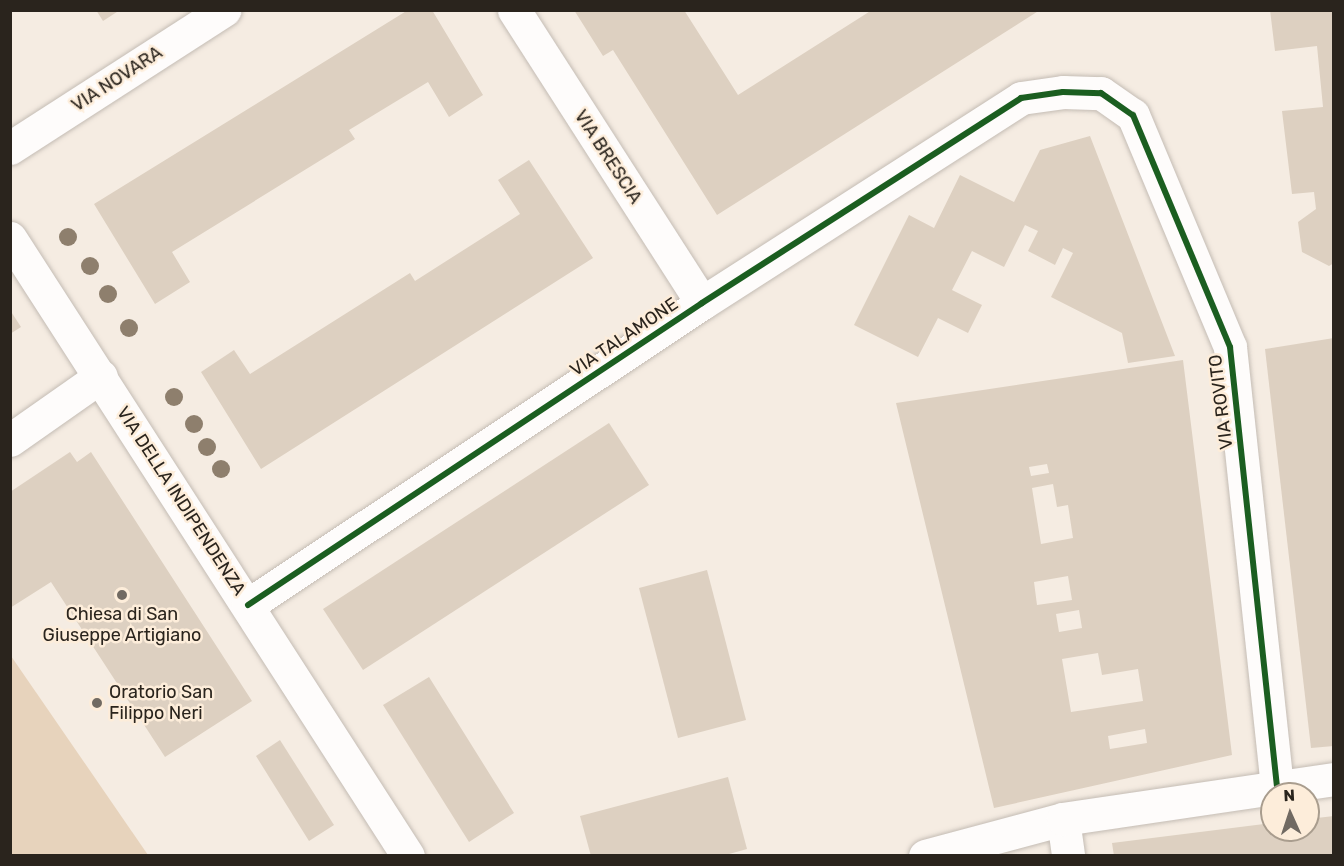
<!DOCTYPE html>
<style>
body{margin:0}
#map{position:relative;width:1344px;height:866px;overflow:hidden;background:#f5ece2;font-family:Rubik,sans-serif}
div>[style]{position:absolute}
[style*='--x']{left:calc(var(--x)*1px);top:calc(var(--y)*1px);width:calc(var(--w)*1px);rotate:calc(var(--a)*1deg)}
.green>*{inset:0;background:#e7d3bc}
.building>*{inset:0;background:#ddd0c1}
.roads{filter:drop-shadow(0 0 2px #c4bcb4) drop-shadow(0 0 2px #c4bcb4)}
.street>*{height:33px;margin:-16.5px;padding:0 16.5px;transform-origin:16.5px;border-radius:16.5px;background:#fefcfb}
.cycleway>*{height:6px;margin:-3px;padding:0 3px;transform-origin:3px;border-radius:3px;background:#1b5e20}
.trees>*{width:18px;height:18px;margin:-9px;border-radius:50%;background:#8e7f6d}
.dots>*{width:16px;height:16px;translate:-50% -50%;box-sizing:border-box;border:3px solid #fdedda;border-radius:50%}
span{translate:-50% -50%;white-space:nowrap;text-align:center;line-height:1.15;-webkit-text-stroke:5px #fdedda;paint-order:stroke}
.street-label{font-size:18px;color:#2a241d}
.poi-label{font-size:18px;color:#2a241d}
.left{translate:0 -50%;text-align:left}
.frame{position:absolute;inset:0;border:12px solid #2a241d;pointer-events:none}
.north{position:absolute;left:1260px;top:782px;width:60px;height:60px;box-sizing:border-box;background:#fdedda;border:2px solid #a99d8e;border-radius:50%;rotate:357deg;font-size:16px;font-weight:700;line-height:24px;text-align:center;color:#2a241d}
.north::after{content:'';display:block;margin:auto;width:21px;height:27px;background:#716a62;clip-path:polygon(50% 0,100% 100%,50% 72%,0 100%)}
</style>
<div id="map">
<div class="green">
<i style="clip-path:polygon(11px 656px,148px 855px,11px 855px)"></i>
</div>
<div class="building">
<i style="clip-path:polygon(96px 10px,120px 10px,103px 21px)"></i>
<i style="clip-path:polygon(408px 10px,432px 10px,483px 95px,449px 117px,428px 82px,349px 130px,355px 139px,172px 252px,190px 282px,155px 304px,94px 204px)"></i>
<i style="clip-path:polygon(574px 10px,684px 10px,738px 95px,872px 10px,1040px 10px,717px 215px,613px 50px,603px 56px)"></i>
<i style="clip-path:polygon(1270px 10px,1334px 10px,1334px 263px,1329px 266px,1302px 252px,1298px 222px,1316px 209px,1314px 192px,1292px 194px,1282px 111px,1323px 107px,1317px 46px,1275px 51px)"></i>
<i style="clip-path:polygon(1090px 136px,1175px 356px,1128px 363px,1122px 333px,1051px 297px,1073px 253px,1063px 248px,1055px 265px,1028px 251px,1038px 231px,1025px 225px,1004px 267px,972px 251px,952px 290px,982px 305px,968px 333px,938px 318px,918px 357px,854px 325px,909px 215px,934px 228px,960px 175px,1014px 202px,1040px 150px)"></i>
<i style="clip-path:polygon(529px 160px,593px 258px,261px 469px,201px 372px,234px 350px,250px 374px,410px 273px,415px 281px,520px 214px,498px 180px)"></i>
<i style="clip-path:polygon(10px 310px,21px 327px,10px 334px)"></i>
<i style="clip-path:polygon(1334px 338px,1334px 746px,1311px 748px,1265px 349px)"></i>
<i style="clip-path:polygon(evenodd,1183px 360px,1232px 755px,994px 808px,896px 403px,1183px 360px,1047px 464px,1049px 473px,1031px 476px,1029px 467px,1047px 464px,1183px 360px,1053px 484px,1057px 507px,1068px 505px,1073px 538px,1041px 544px,1032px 488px,1053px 484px,1183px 360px,1068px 576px,1072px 600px,1037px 605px,1034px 582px,1068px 576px,1183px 360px,1079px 610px,1082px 628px,1059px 632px,1056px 614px,1079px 610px,1183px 360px,1098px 653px,1102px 675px,1138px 669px,1143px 701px,1071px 712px,1062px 659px,1098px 653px,1183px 360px,1145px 729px,1147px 743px,1110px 749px,1108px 736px,1145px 729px)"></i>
<i style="clip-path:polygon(609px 423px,649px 485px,363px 670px,323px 609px)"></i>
<i style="clip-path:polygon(70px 452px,77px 462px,91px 452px,252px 701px,165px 757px,51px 582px,10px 608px,10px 492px)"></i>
<i style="clip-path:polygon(707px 570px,746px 720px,678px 738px,639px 588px)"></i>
<i style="clip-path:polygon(429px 677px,514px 813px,469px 842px,383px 705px)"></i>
<i style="clip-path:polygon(280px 740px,334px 825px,309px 841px,256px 756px)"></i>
<i style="clip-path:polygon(728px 777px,747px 849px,722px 856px,591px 856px,580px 816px)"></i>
<i style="clip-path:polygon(1334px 816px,1334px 856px,1114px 856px,1112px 843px,1272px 823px,1272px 830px,1308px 830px,1308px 819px)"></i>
</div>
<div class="roads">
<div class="street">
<i style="--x:514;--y:10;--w:348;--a:57.3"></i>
<i style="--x:10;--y:148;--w:255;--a:-32.8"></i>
<i style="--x:10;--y:238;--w:735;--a:57.22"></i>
<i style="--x:10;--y:440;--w:111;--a:-35.1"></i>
<i style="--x:248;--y:605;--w:545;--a:-33.63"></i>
<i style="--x:702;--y:303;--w:379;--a:-32.7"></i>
<i style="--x:1021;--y:98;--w:42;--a:-8.1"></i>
<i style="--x:1063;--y:92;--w:38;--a:2"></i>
<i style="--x:1101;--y:93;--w:39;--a:35"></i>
<i style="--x:1133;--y:115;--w:251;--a:67.3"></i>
<i style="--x:1230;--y:347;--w:441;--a:83.9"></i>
<i style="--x:1063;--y:819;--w:37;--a:82"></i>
<i style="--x:925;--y:856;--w:143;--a:-15"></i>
<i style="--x:1063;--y:819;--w:274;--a:-8.4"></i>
</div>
</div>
<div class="cycleway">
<i style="--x:248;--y:605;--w:545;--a:-33.63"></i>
<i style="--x:702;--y:303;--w:379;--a:-32.7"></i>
<i style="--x:1021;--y:98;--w:42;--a:-8.1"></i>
<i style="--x:1063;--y:92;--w:38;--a:2"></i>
<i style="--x:1101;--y:93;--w:39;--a:35"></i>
<i style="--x:1133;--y:115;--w:251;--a:67.3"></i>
<i style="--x:1230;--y:347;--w:441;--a:83.9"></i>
</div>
<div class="trees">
<i style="left:68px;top:237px"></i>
<i style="left:90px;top:266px"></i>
<i style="left:108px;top:294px"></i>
<i style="left:129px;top:328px"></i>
<i style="left:174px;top:397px"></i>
<i style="left:194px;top:424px"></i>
<i style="left:207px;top:447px"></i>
<i style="left:221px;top:469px"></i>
</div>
<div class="dots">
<i style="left:122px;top:595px;background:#716a62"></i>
<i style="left:97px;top:703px;background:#716a62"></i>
</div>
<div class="street-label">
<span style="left:117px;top:79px;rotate:-33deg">VIA NOVARA</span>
<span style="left:608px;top:157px;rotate:57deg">VIA BRESCIA</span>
<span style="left:624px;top:337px;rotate:-34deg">VIA TALAMONE</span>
<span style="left:1221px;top:402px;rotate:-97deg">VIA ROVITO</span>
<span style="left:181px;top:501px;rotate:57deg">VIA DELLA INDIPENDENZA</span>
</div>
<div class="poi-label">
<span style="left:122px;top:625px">Chiesa di San<br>Giuseppe Artigiano</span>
<span class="left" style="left:109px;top:703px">Oratorio San<br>Filippo Neri</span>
</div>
<div class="frame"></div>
<div class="north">N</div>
</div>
